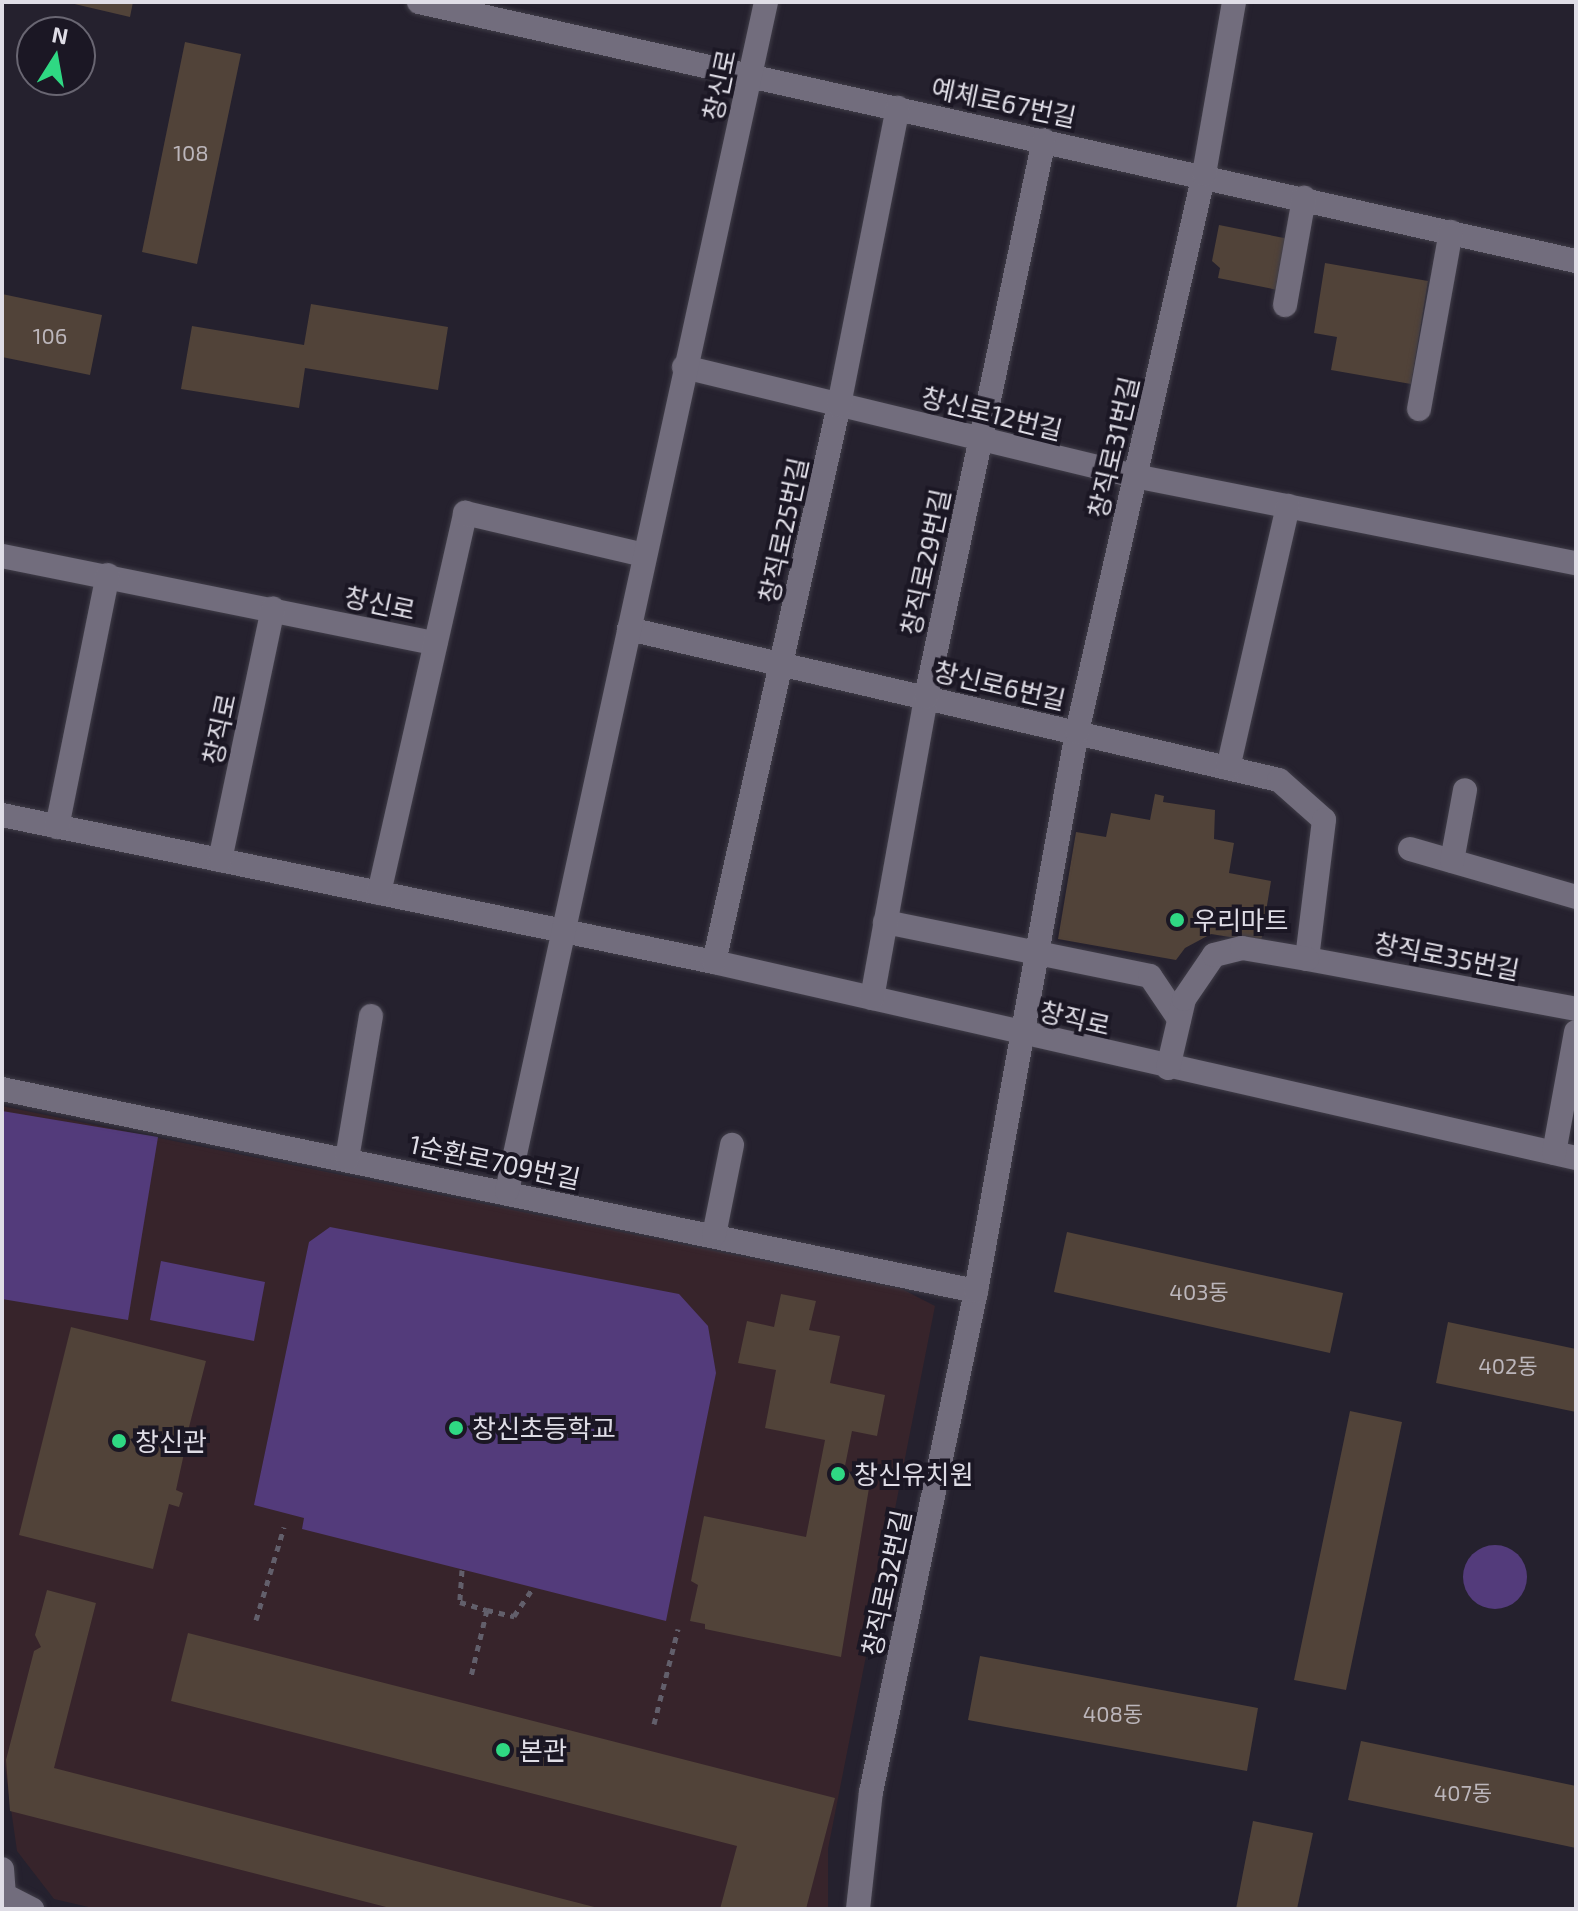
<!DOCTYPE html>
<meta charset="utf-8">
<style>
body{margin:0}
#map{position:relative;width:1578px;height:1911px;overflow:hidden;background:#25212e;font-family:"Exo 2","Noto Sans KR",sans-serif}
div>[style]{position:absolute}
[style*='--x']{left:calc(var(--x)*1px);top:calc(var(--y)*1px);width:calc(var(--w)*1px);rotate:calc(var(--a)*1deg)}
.education>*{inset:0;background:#37242b}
.green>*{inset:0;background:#533b7b}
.round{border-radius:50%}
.building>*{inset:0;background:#514339}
.path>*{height:5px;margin-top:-2.5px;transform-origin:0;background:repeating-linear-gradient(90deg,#625f6b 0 6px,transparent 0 12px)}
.roads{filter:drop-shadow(0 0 2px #403d48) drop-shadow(0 0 2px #403d48)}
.minor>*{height:24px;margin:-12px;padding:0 12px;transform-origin:12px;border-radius:12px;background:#726d7d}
.dots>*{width:22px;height:22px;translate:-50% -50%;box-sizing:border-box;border:4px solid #1b1724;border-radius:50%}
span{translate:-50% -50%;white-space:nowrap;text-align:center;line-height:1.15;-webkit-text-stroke:8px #1b1724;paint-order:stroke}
.number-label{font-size:22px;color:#bcb6bb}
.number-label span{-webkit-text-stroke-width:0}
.street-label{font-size:26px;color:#dfdde6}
.poi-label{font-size:26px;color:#dfdde6}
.left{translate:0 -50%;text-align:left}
.frame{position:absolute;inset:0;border:4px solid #dfdde6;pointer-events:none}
.north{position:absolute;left:16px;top:16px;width:80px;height:80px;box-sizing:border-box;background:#1b1724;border:2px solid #696672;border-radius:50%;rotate:11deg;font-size:22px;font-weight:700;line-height:32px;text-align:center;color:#dfdde6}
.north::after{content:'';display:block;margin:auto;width:28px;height:36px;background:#2fd883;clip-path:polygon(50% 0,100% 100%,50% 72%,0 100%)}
</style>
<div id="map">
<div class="education">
<i style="clip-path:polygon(2px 1106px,902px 1289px,935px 1306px,828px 1849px,828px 1909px,97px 1909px,54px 1899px,17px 1851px,2px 1746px)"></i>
</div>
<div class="green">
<i style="clip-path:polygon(2px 1111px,158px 1137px,128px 1320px,2px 1299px)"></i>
<i style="clip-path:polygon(330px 1227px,679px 1294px,708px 1326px,716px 1373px,666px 1621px,302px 1529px,304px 1518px,254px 1505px,309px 1242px)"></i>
<i style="clip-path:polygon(161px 1261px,265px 1282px,254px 1341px,150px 1320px)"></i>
<i class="round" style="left:1463px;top:1545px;width:64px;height:64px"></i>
</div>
<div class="building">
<i style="clip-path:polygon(66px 2px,133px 2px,130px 17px)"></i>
<i style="clip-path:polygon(185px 42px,241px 54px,197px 264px,142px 252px)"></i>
<i style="clip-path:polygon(1219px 225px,1289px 239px,1278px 290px,1218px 278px,1220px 268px,1212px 261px)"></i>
<i style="clip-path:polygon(1325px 263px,1428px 281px,1411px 384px,1331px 370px,1337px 337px,1314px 333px)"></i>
<i style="clip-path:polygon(2px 294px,102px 315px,90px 375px,2px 357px)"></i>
<i style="clip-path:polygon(311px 304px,448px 327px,438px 390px,305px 368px,299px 408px,181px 389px,192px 326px,304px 345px)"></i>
<i style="clip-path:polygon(1155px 794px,1164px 796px,1163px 802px,1215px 810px,1214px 839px,1234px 843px,1229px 873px,1271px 881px,1261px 942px,1211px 934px,1185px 948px,1176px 960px,1058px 939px,1076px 832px,1106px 837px,1111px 813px,1150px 820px)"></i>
<i style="clip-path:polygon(1067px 1232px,1343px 1293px,1330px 1353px,1054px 1292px)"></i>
<i style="clip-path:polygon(781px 1294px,816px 1301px,809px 1330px,840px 1336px,830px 1383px,885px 1395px,877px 1436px,852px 1431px,844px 1471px,871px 1476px,841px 1657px,705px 1629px,705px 1624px,690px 1621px,698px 1585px,691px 1581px,704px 1516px,806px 1537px,825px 1440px,765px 1428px,776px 1370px,738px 1363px,747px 1321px,774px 1327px)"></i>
<i style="clip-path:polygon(1448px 1322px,1576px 1349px,1576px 1412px,1436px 1383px)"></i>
<i style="clip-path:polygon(71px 1327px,206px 1361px,188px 1431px,198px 1433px,193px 1451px,185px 1449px,176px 1490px,183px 1493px,179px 1507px,169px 1504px,153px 1569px,19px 1535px)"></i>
<i style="clip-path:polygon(1350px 1411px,1402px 1422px,1346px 1690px,1294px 1680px)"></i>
<i style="clip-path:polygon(47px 1590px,96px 1603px,54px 1768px,602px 1909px,394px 1909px,10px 1811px,6px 1760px,34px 1651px,41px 1647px,35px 1635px)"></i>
<i style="clip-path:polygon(188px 1633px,835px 1798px,806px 1909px,720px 1909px,737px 1846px,171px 1701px)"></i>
<i style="clip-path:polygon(980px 1656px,1258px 1708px,1247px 1771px,968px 1720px)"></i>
<i style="clip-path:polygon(1361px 1741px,1576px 1786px,1576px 1848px,1348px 1800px)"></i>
<i style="clip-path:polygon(1253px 1821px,1313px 1833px,1297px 1909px,1236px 1909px)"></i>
</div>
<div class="path">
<i style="--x:462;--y:1570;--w:32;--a:94"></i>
<i style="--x:460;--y:1602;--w:28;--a:17"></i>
<i style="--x:487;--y:1610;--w:68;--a:103.6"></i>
<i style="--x:487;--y:1610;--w:28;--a:13"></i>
<i style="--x:514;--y:1616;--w:34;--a:-56"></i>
<i style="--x:256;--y:1620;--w:97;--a:-73.2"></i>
<i style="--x:654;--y:1724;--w:98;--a:-75.8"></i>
</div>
<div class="roads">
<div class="minor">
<i style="--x:419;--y:2;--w:1186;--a:12.62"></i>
<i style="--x:1285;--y:305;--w:109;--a:-79.9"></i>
<i style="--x:684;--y:367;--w:464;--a:13.6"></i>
<i style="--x:1135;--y:476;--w:449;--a:11.2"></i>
<i style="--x:1419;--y:409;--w:180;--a:-79.8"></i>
<i style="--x:2;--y:556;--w:442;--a:11.4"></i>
<i style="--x:629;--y:629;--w:667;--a:13.08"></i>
<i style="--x:1279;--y:780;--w:60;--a:41.6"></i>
<i style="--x:1324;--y:820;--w:140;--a:97"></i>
<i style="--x:1307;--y:959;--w:274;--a:10.5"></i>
<i style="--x:1228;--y:768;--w:269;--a:-77.1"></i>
<i style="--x:2;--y:815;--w:727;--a:11.67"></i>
<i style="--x:714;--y:962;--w:884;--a:12.81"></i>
<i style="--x:57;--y:827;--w:257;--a:-78.6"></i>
<i style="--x:1410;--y:849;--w:173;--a:16.1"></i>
<i style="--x:220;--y:860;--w:257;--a:-78.1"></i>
<i style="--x:1452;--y:861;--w:72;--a:-79.6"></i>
<i style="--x:379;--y:893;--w:390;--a:-77.2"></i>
<i style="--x:465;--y:513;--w:184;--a:13.2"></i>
<i style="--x:885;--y:922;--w:270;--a:11.5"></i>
<i style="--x:1150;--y:976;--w:52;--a:56"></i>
<i style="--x:714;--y:962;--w:571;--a:-77.35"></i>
<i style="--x:839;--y:405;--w:303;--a:-78.8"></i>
<i style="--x:872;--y:998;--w:306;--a:-79.8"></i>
<i style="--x:926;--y:697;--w:569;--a:-78.04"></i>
<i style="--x:1168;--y:1068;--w:71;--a:-76.9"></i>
<i style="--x:1184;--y:999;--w:53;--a:-55.7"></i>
<i style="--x:1214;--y:955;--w:29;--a:-14"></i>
<i style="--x:1242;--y:948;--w:66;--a:9.6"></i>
<i style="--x:2;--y:1089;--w:995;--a:11.72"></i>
<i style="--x:1554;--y:1153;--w:123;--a:-79.7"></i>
<i style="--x:347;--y:1159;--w:145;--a:-80.5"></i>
<i style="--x:507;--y:1191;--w:1217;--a:-77.71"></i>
<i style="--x:714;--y:1235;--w:92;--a:-78.7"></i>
<i style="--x:2;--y:1869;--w:40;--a:85.7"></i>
<i style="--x:2;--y:1894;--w:34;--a:27"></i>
<i style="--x:858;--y:1909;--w:118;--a:-83.7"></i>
<i style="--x:871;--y:1792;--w:512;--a:-78.16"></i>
<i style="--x:976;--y:1291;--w:568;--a:-79.76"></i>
<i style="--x:1077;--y:732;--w:572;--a:-77.18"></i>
<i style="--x:1204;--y:174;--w:175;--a:-80.1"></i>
</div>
</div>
<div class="dots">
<i style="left:1177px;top:920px;background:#2fd883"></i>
<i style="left:456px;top:1428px;background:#2fd883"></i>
<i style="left:119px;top:1441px;background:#2fd883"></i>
<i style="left:838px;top:1474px;background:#2fd883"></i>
<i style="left:503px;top:1750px;background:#2fd883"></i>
</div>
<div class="number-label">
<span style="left:191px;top:153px">108</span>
<span style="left:50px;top:336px">106</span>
<span style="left:1199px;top:1292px">403동</span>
<span style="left:1508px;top:1366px">402동</span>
<span style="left:1113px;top:1714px">408동</span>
<span style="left:1463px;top:1793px">407동</span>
</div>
<div class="street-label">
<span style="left:719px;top:85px;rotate:-78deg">창신로</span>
<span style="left:1004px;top:102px;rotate:12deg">예체로67번길</span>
<span style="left:992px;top:413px;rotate:14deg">창신로12번길</span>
<span style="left:1113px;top:447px;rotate:-77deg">창직로31번길</span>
<span style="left:783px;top:530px;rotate:-78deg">창직로25번길</span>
<span style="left:925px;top:562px;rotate:-78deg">창직로29번길</span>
<span style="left:380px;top:603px;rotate:12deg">창신로</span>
<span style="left:1000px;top:685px;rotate:13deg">창신로6번길</span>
<span style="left:219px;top:729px;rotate:-78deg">창직로</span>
<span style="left:1447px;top:956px;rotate:11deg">창직로35번길</span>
<span style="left:1075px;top:1018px;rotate:13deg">창직로</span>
<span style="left:495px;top:1161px;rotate:12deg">1순환로709번길</span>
<span style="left:886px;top:1583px;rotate:-78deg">창직로32번길</span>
</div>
<div class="poi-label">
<span class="left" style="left:1193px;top:920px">우리마트</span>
<span class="left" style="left:472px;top:1428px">창신초등학교</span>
<span class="left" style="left:135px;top:1441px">창신관</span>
<span class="left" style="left:854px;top:1474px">창신유치원</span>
<span class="left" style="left:519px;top:1750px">본관</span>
</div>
<div class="frame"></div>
<div class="north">N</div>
</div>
